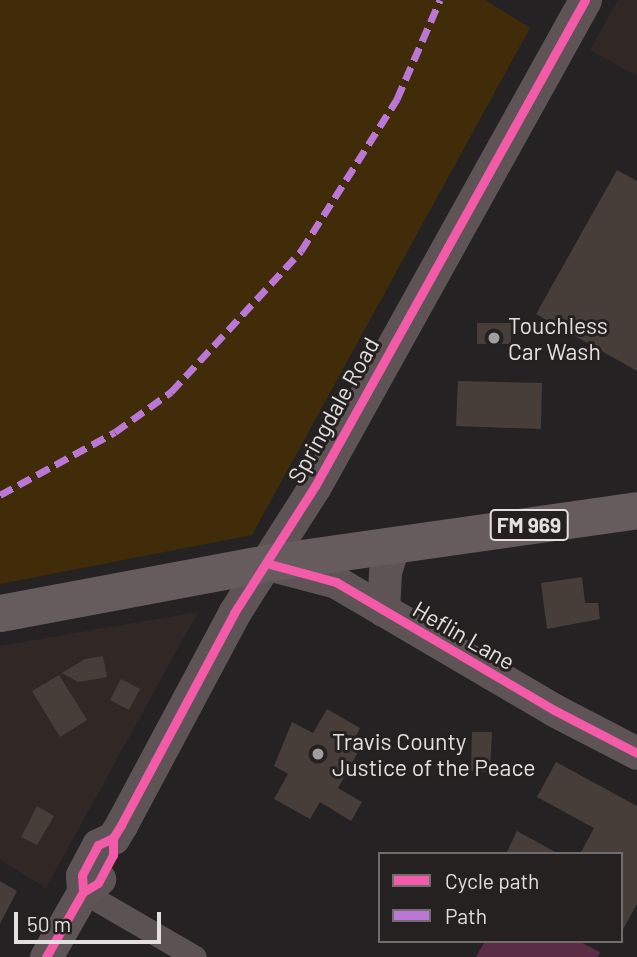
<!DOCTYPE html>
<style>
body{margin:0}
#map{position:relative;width:637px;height:957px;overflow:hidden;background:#242222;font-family:Barlow,sans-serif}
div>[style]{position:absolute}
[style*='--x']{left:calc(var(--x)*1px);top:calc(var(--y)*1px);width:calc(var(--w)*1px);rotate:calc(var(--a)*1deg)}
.built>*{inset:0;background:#312826}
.green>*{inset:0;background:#412c09}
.water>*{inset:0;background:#5b2c45}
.building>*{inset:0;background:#483e39}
.street>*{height:23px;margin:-11.5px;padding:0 11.5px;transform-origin:11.5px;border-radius:11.5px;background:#5b5253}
.secondary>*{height:33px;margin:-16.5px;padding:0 16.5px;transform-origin:16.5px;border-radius:16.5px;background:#5e5455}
.primary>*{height:37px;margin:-18.5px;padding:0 18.5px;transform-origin:18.5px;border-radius:18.5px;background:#665b5d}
.quiet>*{height:7px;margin-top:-3.5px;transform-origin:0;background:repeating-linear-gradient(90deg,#ba77d6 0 14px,transparent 0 21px)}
.cycleway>*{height:9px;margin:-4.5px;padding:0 4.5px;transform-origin:4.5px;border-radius:4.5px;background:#f35aa7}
.dots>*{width:19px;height:19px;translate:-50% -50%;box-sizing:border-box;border:4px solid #252121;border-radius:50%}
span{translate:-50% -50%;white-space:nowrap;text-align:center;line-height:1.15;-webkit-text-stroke:6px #252121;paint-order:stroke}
.shield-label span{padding:2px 5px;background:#252121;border:2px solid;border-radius:5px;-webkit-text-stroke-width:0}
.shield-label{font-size:21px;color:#e3e0e0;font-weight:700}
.poi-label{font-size:23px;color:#e3e0e0}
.left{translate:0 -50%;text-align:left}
.street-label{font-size:23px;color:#e3e0e0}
.legend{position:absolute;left:378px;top:852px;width:245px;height:91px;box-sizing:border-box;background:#252121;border:2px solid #716d6d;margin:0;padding:9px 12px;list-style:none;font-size:21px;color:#e3e0e0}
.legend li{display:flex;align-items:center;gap:14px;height:35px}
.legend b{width:35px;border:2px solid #716d6d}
.scale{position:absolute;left:14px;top:912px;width:147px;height:32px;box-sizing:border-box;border:4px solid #e3e0e0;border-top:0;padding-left:9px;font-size:21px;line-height:24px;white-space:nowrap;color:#e3e0e0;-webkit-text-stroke:5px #252121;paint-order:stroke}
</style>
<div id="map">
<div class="built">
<i style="clip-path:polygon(618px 0,637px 0,637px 76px,590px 50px)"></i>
<i style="clip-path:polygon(198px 612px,46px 888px,0 860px,0 646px)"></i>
</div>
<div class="green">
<i style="clip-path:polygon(0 0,485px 0,530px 28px,252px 535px,0 584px)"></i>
</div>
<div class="water">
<i style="clip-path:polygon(485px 941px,578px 941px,600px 952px,598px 957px,476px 957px)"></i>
</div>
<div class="building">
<i style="clip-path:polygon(617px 170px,637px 181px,637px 371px,536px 314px)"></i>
<i style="clip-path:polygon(477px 323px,511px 323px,511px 344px,477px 344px)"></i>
<i style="clip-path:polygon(458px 381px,542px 383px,541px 429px,456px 426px)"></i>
<i style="clip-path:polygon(582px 577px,585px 603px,598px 603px,600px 619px,547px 629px,541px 583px)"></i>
<i style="clip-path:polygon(103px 656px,107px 677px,78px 682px,62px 673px,85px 659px)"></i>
<i style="clip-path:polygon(59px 675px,87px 720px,60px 737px,32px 691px)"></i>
<i style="clip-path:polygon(121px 679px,140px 689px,129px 710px,110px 700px)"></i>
<i style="clip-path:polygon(327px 709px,360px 728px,355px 738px,363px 743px,338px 788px,362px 802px,351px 821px,320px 802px,310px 819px,274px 799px,288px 774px,274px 766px,292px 722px,313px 733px)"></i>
<i style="clip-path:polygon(472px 732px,492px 732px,490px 772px,471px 771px)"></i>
<i style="clip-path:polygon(556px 762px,637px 806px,637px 904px,621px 933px,621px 854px,580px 854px,594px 828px,537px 797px)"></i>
<i style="clip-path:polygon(37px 806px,54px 816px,37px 845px,21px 837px)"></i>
<i style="clip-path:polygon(517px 831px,559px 854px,506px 854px)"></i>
<i style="clip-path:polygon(0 881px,17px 891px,0 924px)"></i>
</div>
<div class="street">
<i style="--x:83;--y:892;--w:129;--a:30.1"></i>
</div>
<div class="secondary">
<i style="--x:268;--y:564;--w:70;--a:14.8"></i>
<i style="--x:336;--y:582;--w:253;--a:30.4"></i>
<i style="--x:554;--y:710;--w:93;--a:27.4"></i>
<i style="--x:383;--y:610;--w:38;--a:-87"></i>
<i style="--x:385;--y:572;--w:27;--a:-73"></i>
<i style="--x:83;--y:892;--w:17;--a:-93"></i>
<i style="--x:82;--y:875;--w:34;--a:-62"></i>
<i style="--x:98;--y:845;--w:17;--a:-25"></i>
<i style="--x:113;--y:838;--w:15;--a:-58"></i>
<i style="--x:121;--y:825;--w:240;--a:-61.9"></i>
<i style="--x:234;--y:613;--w:151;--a:-57.5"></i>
<i style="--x:315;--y:486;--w:556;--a:-60.95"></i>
<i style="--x:46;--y:957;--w:75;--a:-60.4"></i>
<i style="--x:83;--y:892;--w:21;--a:-39"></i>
</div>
<div class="primary">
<i style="--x:0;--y:613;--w:271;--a:-10.6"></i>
<i style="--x:266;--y:563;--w:375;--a:-8.1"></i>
</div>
<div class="quiet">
<i style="--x:0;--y:495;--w:131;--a:-28.7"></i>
<i style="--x:115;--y:432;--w:69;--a:-35.5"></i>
<i style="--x:171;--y:392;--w:192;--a:-47.3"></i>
<i style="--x:301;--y:251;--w:180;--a:-57.7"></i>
<i style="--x:397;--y:99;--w:108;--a:-66.5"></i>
</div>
<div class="cycleway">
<i style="--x:266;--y:563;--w:73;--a:15.2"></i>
<i style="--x:336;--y:582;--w:253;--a:30.4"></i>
<i style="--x:554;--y:710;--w:93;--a:27.4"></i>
<i style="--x:83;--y:892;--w:17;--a:-93"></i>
<i style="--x:82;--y:875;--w:34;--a:-62"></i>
<i style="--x:98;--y:845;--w:17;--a:-25"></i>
<i style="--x:113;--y:838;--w:15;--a:-58"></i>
<i style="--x:121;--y:825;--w:240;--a:-61.9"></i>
<i style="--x:234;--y:613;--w:151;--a:-57.5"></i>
<i style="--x:315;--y:486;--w:556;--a:-60.95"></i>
<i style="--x:46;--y:957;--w:75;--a:-60.4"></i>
<i style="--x:83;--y:892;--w:17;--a:-31"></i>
<i style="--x:98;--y:883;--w:32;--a:-62"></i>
<i style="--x:113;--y:855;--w:17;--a:-90"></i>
</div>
<div class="dots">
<i style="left:494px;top:338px;background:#a09e9e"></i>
<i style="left:318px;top:754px;background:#a09e9e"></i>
</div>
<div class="shield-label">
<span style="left:529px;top:525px">FM 969</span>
</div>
<div class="poi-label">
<span class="left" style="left:508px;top:338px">Touchless<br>Car Wash</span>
<span class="left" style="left:332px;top:754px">Travis County<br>Justice of the Peace</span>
</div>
<div class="street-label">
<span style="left:333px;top:410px;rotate:-61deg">Springdale Road</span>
<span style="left:464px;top:635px;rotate:30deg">Heflin Lane</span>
</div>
<ul class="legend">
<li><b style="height:9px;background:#f35aa7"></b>Cycle path</li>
<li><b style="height:9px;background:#ba77d6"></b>Path</li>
</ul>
<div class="scale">50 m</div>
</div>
